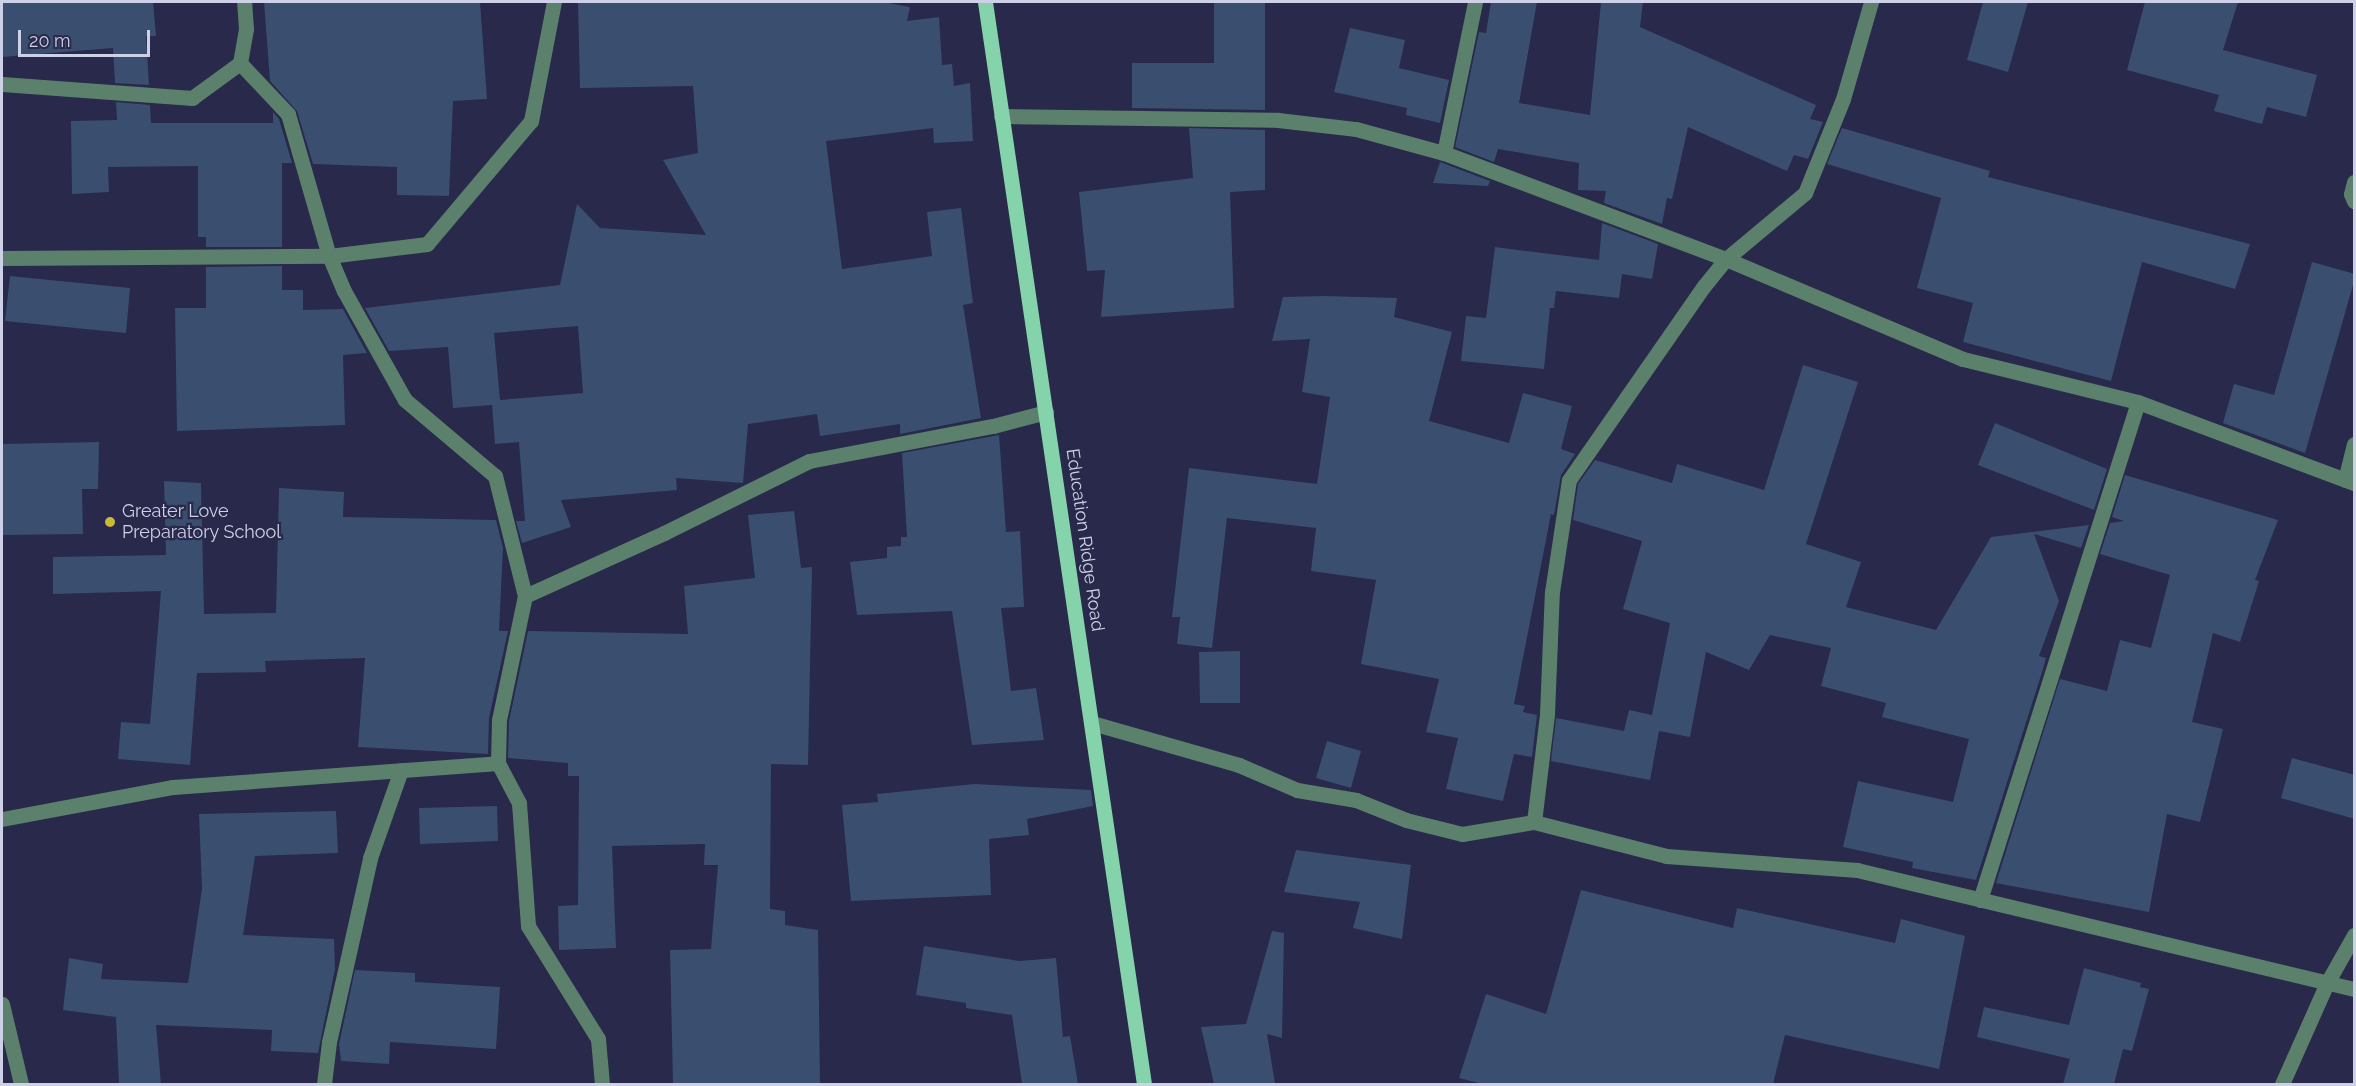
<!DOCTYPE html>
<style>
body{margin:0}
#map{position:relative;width:2356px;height:1086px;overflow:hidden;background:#28294b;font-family:Raleway,sans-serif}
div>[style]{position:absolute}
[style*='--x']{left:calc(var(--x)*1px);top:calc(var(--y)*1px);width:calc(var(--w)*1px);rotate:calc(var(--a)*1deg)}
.building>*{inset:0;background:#3a4e6f}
.minor>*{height:15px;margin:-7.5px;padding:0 7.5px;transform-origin:7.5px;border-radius:7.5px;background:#5b806c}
.major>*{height:15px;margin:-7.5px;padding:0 7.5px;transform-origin:7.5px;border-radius:7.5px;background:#84d3aa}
.dots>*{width:16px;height:16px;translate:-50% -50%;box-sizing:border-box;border:3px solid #28294b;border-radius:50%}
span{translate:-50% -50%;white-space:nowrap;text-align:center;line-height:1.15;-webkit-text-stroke:4.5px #28294b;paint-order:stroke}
.poi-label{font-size:18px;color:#cdd0e6}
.left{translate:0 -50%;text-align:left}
.street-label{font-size:18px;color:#cdd0e6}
.frame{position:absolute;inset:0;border:3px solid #cdd0e6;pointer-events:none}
.scale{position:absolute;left:18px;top:30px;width:132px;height:27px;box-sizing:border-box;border:3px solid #cdd0e6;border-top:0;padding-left:8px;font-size:18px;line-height:21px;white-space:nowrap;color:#cdd0e6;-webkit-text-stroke:4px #28294b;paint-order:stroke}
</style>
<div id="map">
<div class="building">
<i style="clip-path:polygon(2px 2px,153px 2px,156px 36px,146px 36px,149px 85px,115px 83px,113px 48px,2px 57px)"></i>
<i style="clip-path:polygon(264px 2px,480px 2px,487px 99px,453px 101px,449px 196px,397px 195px,397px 167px,313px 164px,297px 111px,270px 81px)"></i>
<i style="clip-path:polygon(evenodd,578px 2px,883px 2px,910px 7px,907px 21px,939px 17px,942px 65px,952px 64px,954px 86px,970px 83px,973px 141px,934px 143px,933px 128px,826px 141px,842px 269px,932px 256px,927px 212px,961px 208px,973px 303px,963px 305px,981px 418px,900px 434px,900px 424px,820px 436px,817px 414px,748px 424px,743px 483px,676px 478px,677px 490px,561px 500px,571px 527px,522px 543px,516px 521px,525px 521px,519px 442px,495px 444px,492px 405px,453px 408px,448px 347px,389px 351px,365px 308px,560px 285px,577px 204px,600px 228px,706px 235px,663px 160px,698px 153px,693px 86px,580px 88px,578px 2px,578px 326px,583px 393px,500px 400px,494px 333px,578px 326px)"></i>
<i style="clip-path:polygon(1214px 2px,1265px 2px,1265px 110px,1132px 108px,1132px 63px,1214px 63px)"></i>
<i style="clip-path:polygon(1491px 2px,1537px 2px,1519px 103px,1590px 115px,1601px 2px,1643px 2px,1640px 27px,1816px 105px,1810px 119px,1823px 122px,1808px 159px,1794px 155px,1787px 171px,1688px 127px,1672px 199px,1667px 198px,1662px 224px,1604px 203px,1606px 191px,1578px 190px,1579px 163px,1498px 149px,1494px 162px,1455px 147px,1479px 32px,1486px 33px)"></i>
<i style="clip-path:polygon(1983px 2px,2028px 2px,2008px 72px,1967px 60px)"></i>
<i style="clip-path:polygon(2145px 2px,2238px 2px,2223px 50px,2317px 75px,2306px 117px,2267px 107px,2262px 124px,2214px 111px,2219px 95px,2127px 70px)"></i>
<i style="clip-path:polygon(1350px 28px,1405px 40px,1399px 68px,1449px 80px,1440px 123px,1406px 115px,1407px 108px,1334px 92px)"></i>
<i style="clip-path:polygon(116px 102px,150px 105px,151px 123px,273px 123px,273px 112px,279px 119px,292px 163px,282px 163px,282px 247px,206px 247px,206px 237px,198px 237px,198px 166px,108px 167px,109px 192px,72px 194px,71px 121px,117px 120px)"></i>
<i style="clip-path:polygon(1189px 128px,1265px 130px,1265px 190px,1230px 192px,1234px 308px,1101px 317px,1105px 270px,1087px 271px,1079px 192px,1193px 178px)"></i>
<i style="clip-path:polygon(1842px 128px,1990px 171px,1988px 177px,2250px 244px,2235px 289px,2142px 262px,2111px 381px,1963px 342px,1973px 303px,1917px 288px,1941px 198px,1827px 164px)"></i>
<i style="clip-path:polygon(1440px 162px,1490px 181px,1488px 186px,1433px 183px)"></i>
<i style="clip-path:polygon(1602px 223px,1658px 244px,1652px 279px,1622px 274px,1619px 298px,1556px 291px,1554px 308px,1550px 308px,1544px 369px,1461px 361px,1466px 316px,1486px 318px,1495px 247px,1599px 260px)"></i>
<i style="clip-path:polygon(2312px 262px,2355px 274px,2355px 278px,2305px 453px,2223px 423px,2234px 384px,2274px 395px)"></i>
<i style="clip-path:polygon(282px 266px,282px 290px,303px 290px,303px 310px,343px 309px,367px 353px,343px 355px,345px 425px,177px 431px,175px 308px,206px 308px,206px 267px)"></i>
<i style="clip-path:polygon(10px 276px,130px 288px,126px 333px,5px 321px)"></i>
<i style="clip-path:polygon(1324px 296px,1397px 298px,1394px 317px,1452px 332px,1429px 421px,1509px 443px,1523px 393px,1572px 406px,1561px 449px,1575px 454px,1561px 475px,1554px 515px,1551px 514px,1514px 704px,1525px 706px,1523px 712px,1537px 715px,1532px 757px,1514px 754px,1503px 801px,1446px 789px,1458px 738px,1426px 732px,1439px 679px,1361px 664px,1376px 580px,1311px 571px,1316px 528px,1227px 518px,1212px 648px,1177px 644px,1180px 617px,1172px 617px,1189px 468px,1317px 484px,1330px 397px,1302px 392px,1310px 339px,1272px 341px,1283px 297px)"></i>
<i style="clip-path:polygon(1803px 365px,1858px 382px,1806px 544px,1861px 562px,1846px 607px,1936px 630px,1991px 537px,2089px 525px,2081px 548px,2034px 534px,2059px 601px,2039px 656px,2046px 658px,2043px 669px,1976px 880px,1912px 868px,1913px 862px,1843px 847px,1858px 781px,1953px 802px,1969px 739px,1882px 717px,1886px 703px,1821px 686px,1831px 648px,1770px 635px,1749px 670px,1706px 652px,1690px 737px,1659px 731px,1650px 780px,1551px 761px,1556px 718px,1624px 731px,1629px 710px,1652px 715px,1670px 623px,1623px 609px,1642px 541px,1573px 520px,1578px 484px,1595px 460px,1672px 483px,1677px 464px,1764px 490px)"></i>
<i style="clip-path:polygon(1995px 423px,2107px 469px,2094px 510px,1978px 465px)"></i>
<i style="clip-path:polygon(999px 435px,1006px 532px,1020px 531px,1024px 607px,1001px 608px,1011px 691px,1036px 688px,1044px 740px,972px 745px,952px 611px,857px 615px,850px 562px,887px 558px,887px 547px,901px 546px,901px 537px,907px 537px,902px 453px)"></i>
<i style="clip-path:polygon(99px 442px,98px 489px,82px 489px,83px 534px,2px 535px,2px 444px)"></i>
<i style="clip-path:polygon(2125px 475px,2278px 520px,2255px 580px,2259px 581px,2240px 642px,2213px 633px,2192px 722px,2223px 729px,2200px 822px,2167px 814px,2149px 912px,1996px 883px,2060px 679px,2107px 691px,2120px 640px,2151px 648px,2170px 575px,2100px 554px,2110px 523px,2124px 521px,2112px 517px)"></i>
<i style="clip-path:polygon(164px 481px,201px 483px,204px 614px,276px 613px,279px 488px,344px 492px,343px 517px,496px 520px,503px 548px,499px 631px,508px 631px,489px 718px,488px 754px,358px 747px,365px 658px,265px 661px,266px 672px,197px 673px,190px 765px,118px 759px,121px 722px,150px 724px,161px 591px,53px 594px,53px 557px,166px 555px)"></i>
<i style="clip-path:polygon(794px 511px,801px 568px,812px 567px,808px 765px,771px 764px,770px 909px,785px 911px,785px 925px,818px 930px,820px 1084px,673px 1084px,670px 950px,711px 949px,718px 865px,704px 865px,705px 844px,612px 846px,616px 948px,559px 950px,558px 906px,578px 905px,579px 776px,568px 776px,568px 763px,508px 758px,509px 721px,528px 631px,688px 634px,684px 586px,755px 578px,748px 515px)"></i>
<i style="clip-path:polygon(1240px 651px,1240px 703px,1200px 703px,1199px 652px)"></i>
<i style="clip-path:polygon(1327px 741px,1361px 751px,1351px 788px,1316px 778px)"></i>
<i style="clip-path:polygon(2292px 758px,2355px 775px,2355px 819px,2281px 798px)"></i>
<i style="clip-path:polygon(974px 784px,1091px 790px,1093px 806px,1027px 819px,1029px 835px,989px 839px,991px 895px,851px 901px,842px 805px,878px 802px,877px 794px)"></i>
<i style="clip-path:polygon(497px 806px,498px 841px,420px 844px,419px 808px)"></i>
<i style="clip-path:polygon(336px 811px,338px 853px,255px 856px,243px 935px,334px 939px,335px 969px,318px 1053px,271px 1051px,272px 1030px,156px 1025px,161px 1084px,119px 1084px,116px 1017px,63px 1010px,69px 958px,103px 964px,101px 979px,188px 983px,202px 889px,199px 814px)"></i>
<i style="clip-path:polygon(1296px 850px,1411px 865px,1402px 939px,1353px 928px,1360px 902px,1284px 892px)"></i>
<i style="clip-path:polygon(1581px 890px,1733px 928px,1737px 908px,1895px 943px,1901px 919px,1965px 936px,1939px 1069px,1785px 1035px,1773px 1084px,1483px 1084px,1459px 1078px,1486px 994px,1546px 1014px)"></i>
<i style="clip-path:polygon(1272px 931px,1284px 933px,1282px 1038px,1267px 1034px,1275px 1084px,1214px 1084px,1201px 1027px,1246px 1024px)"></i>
<i style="clip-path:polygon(924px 946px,1020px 961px,1056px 958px,1063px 1037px,1070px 1036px,1078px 1084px,1022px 1084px,1012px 1015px,966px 1008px,966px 1003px,916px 995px)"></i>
<i style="clip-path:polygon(2084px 968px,2141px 983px,2140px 987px,2149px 989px,2132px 1051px,2123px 1049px,2114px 1084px,2063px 1084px,2070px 1059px,1977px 1037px,1984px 1007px,2069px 1025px)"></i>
<i style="clip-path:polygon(355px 970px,415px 973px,415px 982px,500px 987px,496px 1049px,390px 1042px,389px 1064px,341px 1061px,339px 1044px)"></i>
</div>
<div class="minor">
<i style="--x:2;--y:84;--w:191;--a:4.2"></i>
<i style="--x:192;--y:98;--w:59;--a:-36.1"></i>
<i style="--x:240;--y:63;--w:35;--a:-80"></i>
<i style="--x:246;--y:29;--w:27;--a:-94"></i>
<i style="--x:1001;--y:116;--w:277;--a:0.8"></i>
<i style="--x:1278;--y:120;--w:79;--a:6.6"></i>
<i style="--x:1356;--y:129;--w:91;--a:15.3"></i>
<i style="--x:1444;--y:153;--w:301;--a:20.6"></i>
<i style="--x:1726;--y:259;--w:257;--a:22.9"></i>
<i style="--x:1963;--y:359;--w:180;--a:13.8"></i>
<i style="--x:2138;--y:402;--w:231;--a:20.6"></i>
<i style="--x:1444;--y:153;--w:154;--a:-78.4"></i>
<i style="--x:2354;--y:182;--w:12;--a:104"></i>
<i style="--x:2351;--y:194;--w:8;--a:67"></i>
<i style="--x:2;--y:258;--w:327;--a:-0.4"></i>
<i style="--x:329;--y:256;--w:99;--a:-7"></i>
<i style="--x:427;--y:244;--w:161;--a:-49.8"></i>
<i style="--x:531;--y:121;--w:121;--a:-79.1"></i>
<i style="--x:2345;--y:480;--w:37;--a:-76"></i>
<i style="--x:525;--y:596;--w:153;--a:-24.4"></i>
<i style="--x:664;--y:533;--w:162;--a:-26.4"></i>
<i style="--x:809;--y:461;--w:187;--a:-10.8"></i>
<i style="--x:993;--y:426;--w:55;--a:-14.8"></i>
<i style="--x:1092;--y:723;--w:153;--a:15.9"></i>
<i style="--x:1239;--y:765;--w:63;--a:23.3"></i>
<i style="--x:1297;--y:790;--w:60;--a:9.6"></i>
<i style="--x:1356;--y:800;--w:54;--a:21.8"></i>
<i style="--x:1406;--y:820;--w:58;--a:14"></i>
<i style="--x:1462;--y:834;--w:73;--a:-9.5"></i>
<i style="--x:1534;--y:822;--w:136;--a:14.4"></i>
<i style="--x:1666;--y:856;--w:192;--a:4.2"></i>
<i style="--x:1857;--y:870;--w:511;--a:13.47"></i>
<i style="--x:498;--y:763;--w:45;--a:62.3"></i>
<i style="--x:519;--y:803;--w:123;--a:85.8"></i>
<i style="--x:528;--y:926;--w:133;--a:58.2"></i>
<i style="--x:598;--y:1039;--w:45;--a:84.9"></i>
<i style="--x:2;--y:819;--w:174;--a:-10.6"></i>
<i style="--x:173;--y:787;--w:326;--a:-4.2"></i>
<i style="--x:498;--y:763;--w:43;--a:-88.7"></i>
<i style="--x:499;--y:720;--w:127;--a:-78.2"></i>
<i style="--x:525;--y:596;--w:124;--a:-104"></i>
<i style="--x:495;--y:476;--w:118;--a:-139.8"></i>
<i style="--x:405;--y:400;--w:125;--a:-119.2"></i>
<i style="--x:344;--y:291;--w:38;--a:-113"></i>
<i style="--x:329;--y:256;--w:148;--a:-106.1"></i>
<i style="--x:288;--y:114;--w:70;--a:-133.3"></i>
<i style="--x:1534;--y:822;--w:109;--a:-83.1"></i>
<i style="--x:1547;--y:714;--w:122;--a:-87.7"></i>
<i style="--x:1552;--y:592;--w:113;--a:-81.4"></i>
<i style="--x:1569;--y:480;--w:236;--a:-55.2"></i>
<i style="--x:1704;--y:286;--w:35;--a:-51"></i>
<i style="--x:1726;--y:259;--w:103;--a:-39.9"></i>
<i style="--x:1805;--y:193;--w:101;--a:-68"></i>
<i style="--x:1843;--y:99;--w:101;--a:-73.9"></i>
<i style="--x:1980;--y:900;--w:522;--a:-72.4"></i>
<i style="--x:2;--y:1004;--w:82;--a:76.6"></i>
<i style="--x:324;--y:1084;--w:42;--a:-83.2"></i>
<i style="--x:329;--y:1042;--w:189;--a:-77.4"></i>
<i style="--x:370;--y:858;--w:93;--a:-70.6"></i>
<i style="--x:2282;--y:1084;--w:111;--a:-66"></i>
<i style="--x:2327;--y:983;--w:55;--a:-60.6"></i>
</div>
<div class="major">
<i style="--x:985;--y:2;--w:1094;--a:81.64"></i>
</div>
<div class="dots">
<i style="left:110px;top:522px;background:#cdb938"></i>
</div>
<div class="poi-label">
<span class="left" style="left:122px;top:522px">Greater Love<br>Preparatory School</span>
</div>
<div class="street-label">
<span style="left:1085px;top:540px;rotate:82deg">Education Ridge Road</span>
</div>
<div class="frame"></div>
<div class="scale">20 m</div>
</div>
